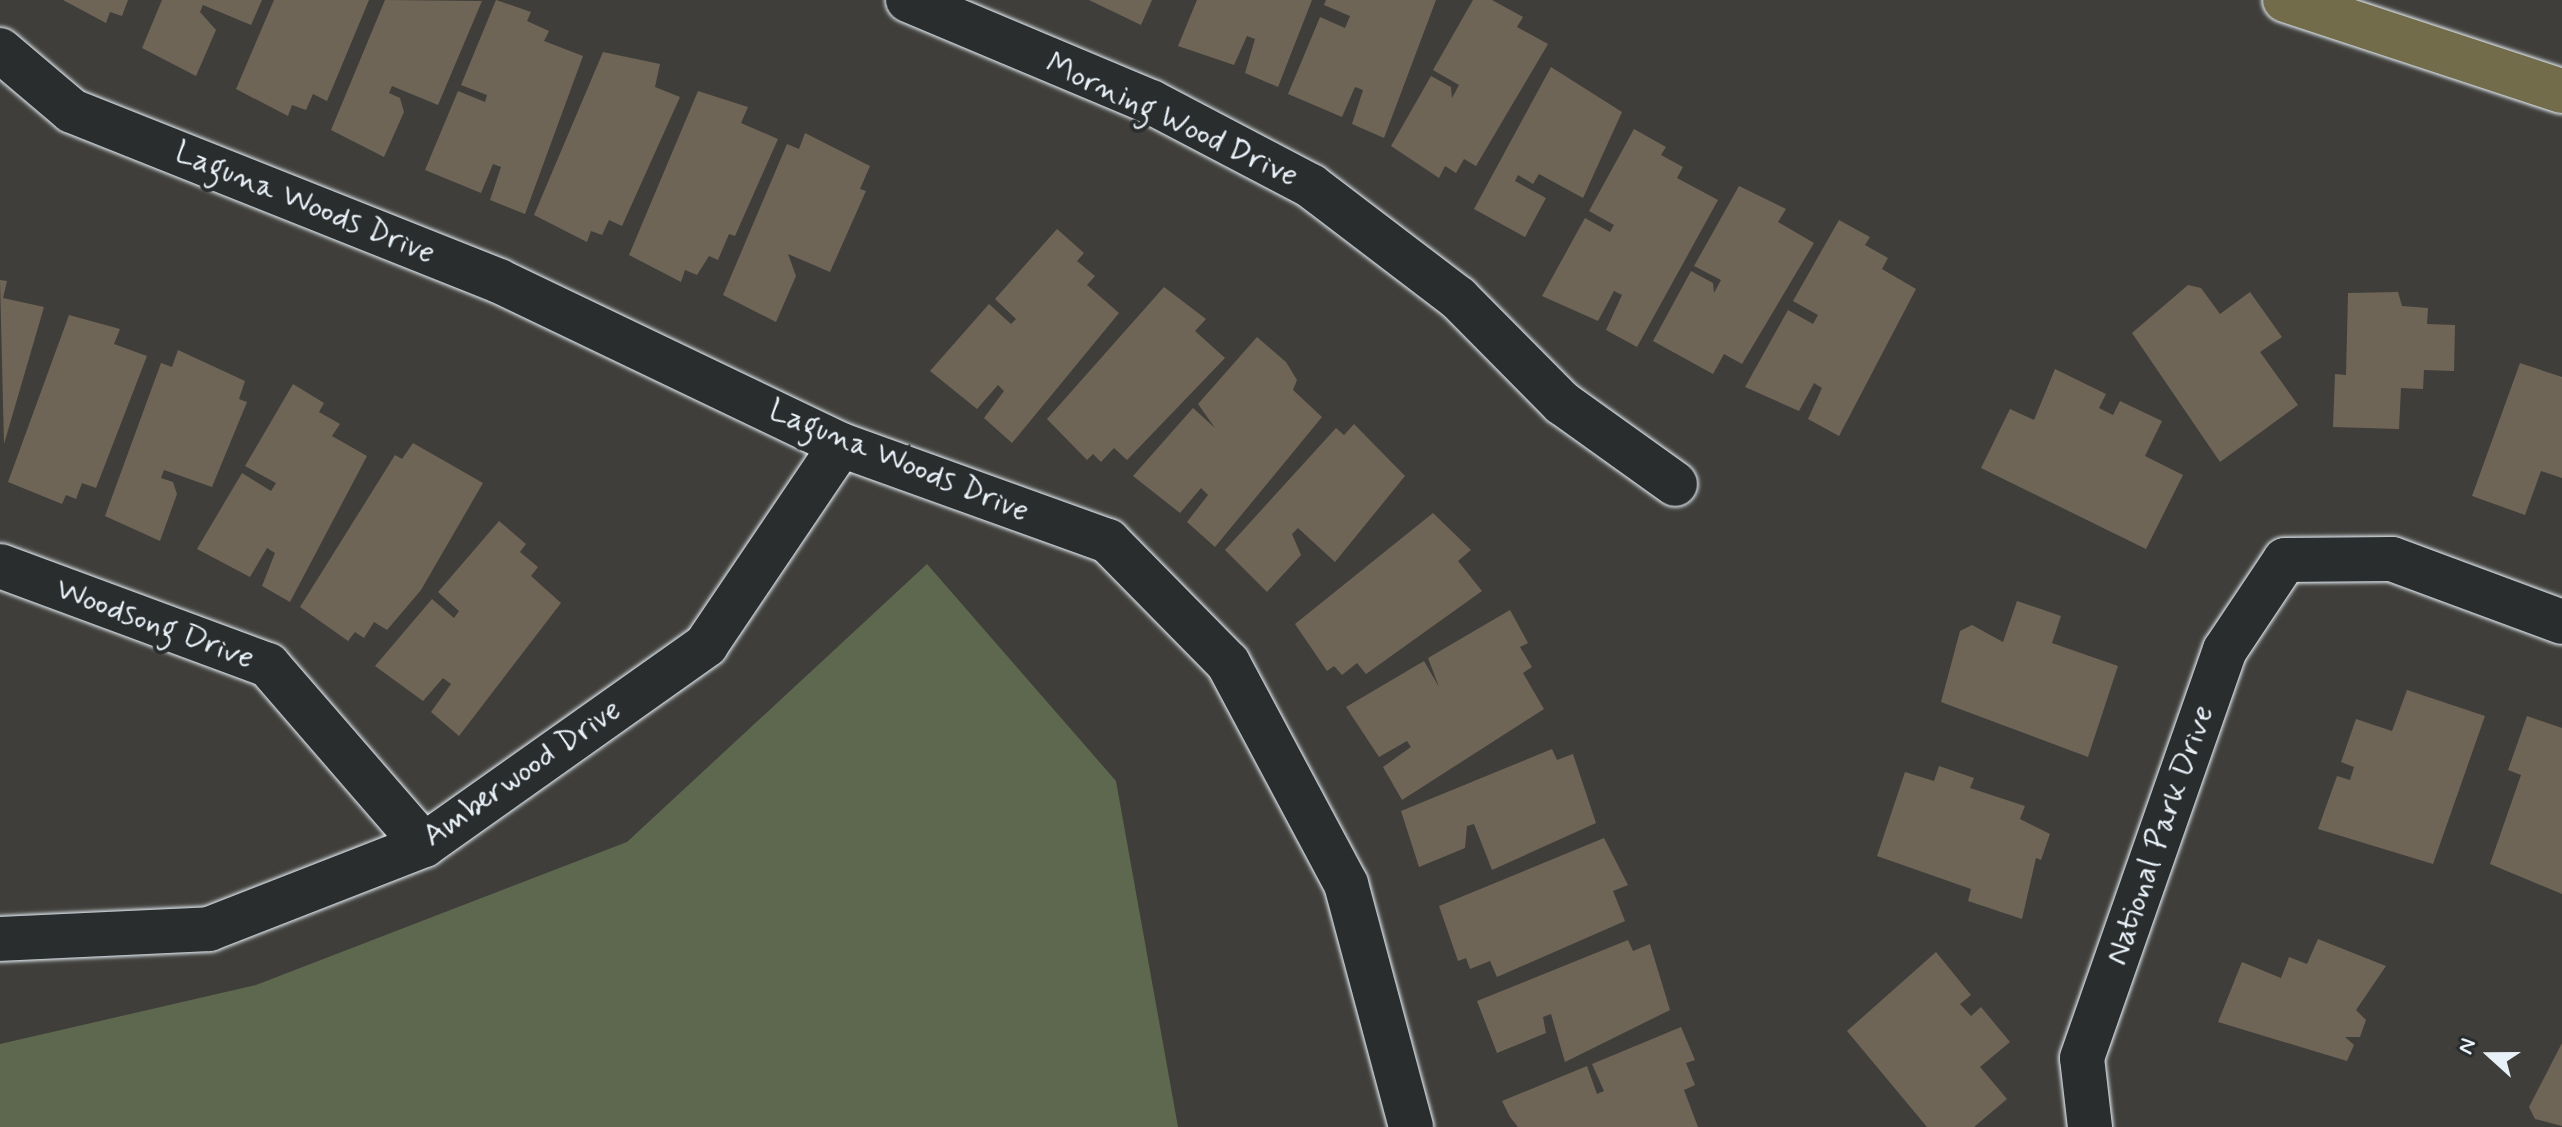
<!DOCTYPE html>
<style>
body{margin:0}
#map{position:relative;width:2562px;height:1127px;overflow:hidden;background:#3f3e3a;font-family:Mynerve,sans-serif}
div>[style]{position:absolute}
[style*='--x']{left:calc(var(--x)*1px);top:calc(var(--y)*1px);width:calc(var(--w)*1px);rotate:calc(var(--a)*1deg)}
.green>*{inset:0;background:#5e684f}
.building>*{inset:0;background:#6f6556}
.roads{filter:drop-shadow(0 0 2px #e8f1f8) drop-shadow(0 0 2px #e8f1f8)}
.minor>*{height:44px;margin:-22px;padding:0 22px;transform-origin:22px;border-radius:22px;background:#2a2d2e}
.major>*{height:44px;margin:-22px;padding:0 22px;transform-origin:22px;border-radius:22px;background:#736c4b}
span{translate:-50% -50%;white-space:nowrap;text-align:center;line-height:1.15;-webkit-text-stroke:8px #2a2d2e;paint-order:stroke}
.street-label{font-size:32px;color:#e8f1f8}
.north{position:absolute;left:2450px;top:1015px;width:80px;height:80px;-webkit-text-stroke:6px #2a2d2e;paint-order:stroke;rotate:291deg;font-size:22px;font-weight:700;line-height:32px;text-align:center;color:#e8f1f8}
.north::after{content:'';display:block;margin:auto;width:28px;height:36px;background:#e8f1f8;clip-path:polygon(50% 0,100% 100%,50% 72%,0 100%)}
</style>
<div id="map">
<div class="green">
<i style="clip-path:polygon(927px 564px,1116px 781px,1178px 1127px,0 1127px,0 1044px,256px 985px,627px 842px)"></i>
</div>
<div class="building">
<i style="clip-path:polygon(63px 0,128px 0,122px 16px,110px 12px,106px 23px)"></i>
<i style="clip-path:polygon(162px 0,262px 0,251px 25px,203px 5px,200px 12px,216px 30px,196px 76px,142px 48px)"></i>
<i style="clip-path:polygon(274px 0,369px 0,327px 101px,313px 94px,306px 110px,292px 105px,288px 116px,236px 89px)"></i>
<i style="clip-path:polygon(385px 0,482px 1px,438px 105px,392px 86px,389px 93px,400px 98px,404px 112px,384px 157px,331px 130px)"></i>
<i style="clip-path:polygon(496px 0,531px 12px,527px 21px,549px 31px,544px 41px,583px 56px,525px 214px,490px 200px,501px 167px,493px 164px,481px 193px,425px 170px,458px 91px,485px 102px,487px 95px,461px 85px)"></i>
<i style="clip-path:polygon(1089px 0,1152px 0,1141px 25px)"></i>
<i style="clip-path:polygon(1197px 0,1312px 0,1278px 87px,1245px 73px,1255px 39px,1247px 36px,1234px 65px,1178px 46px)"></i>
<i style="clip-path:polygon(1326px 0,1436px 0,1384px 138px,1352px 124px,1363px 90px,1355px 87px,1342px 117px,1288px 94px,1320px 17px,1345px 28px,1350px 16px,1324px 5px)"></i>
<i style="clip-path:polygon(1473px 0,1492px 0,1523px 17px,1517px 27px,1548px 44px,1476px 166px,1464px 159px,1456px 173px,1445px 166px,1439px 178px,1391px 146px,1431px 76px,1451px 87px,1452px 98px,1459px 85px,1433px 70px)"></i>
<i style="clip-path:polygon(603px 52px,660px 64px,655px 87px,680px 97px,622px 226px,609px 220px,602px 235px,591px 231px,587px 242px,534px 215px)"></i>
<i style="clip-path:polygon(1551px 67px,1622px 112px,1583px 198px,1539px 174px,1533px 184px,1518px 175px,1515px 181px,1546px 198px,1525px 237px,1474px 209px)"></i>
<i style="clip-path:polygon(698px 91px,748px 107px,741px 123px,778px 139px,735px 236px,729px 234px,718px 260px,709px 256px,697px 275px,685px 270px,681px 282px,629px 255px)"></i>
<i style="clip-path:polygon(1634px 129px,1666px 147px,1661px 155px,1683px 167px,1677px 178px,1718px 200px,1637px 347px,1606px 330px,1622px 295px,1614px 291px,1598px 321px,1542px 296px,1585px 218px,1610px 232px,1614px 225px,1589px 211px)"></i>
<i style="clip-path:polygon(805px 133px,870px 166px,860px 189px,866px 191px,830px 272px,788px 254px,796px 276px,776px 322px,723px 295px,787px 144px,799px 149px)"></i>
<i style="clip-path:polygon(1739px 186px,1786px 209px,1778px 222px,1814px 243px,1742px 364px,1724px 354px,1713px 374px,1653px 341px,1691px 271px,1713px 283px,1714px 293px,1721px 280px,1694px 266px)"></i>
<i style="clip-path:polygon(1839px 220px,1870px 237px,1865px 245px,1888px 258px,1882px 269px,1916px 289px,1839px 436px,1808px 419px,1822px 388px,1814px 383px,1799px 411px,1745px 387px,1788px 310px,1813px 324px,1818px 315px,1793px 301px)"></i>
<i style="clip-path:polygon(1057px 229px,1084px 253px,1077px 261px,1095px 276px,1087px 285px,1119px 313px,1012px 443px,984px 418px,1004px 391px,998px 385px,977px 409px,930px 371px,989px 304px,1011px 324px,1016px 319px,995px 299px)"></i>
<i style="clip-path:polygon(0 280px,7px 281px,3px 298px,44px 307px,4px 444px)"></i>
<i style="clip-path:polygon(2188px 285px,2201px 288px,2220px 314px,2250px 292px,2282px 337px,2260px 352px,2298px 405px,2220px 462px,2132px 333px)"></i>
<i style="clip-path:polygon(1164px 287px,1206px 319px,1195px 331px,1225px 358px,1127px 460px,1114px 448px,1101px 462px,1093px 454px,1087px 460px,1047px 419px)"></i>
<i style="clip-path:polygon(2398px 292px,2402px 306px,2428px 308px,2427px 324px,2455px 325px,2454px 371px,2424px 370px,2423px 389px,2401px 388px,2399px 429px,2333px 427px,2335px 374px,2346px 375px,2348px 293px)"></i>
<i style="clip-path:polygon(69px 315px,120px 329px,114px 344px,147px 356px,96px 488px,82px 483px,76px 499px,66px 495px,62px 504px,8px 482px)"></i>
<i style="clip-path:polygon(1257px 337px,1286px 362px,1297px 380px,1293px 390px,1322px 417px,1215px 547px,1187px 522px,1208px 495px,1201px 488px,1180px 513px,1133px 476px,1193px 408px,1215px 428px,1198px 404px)"></i>
<i style="clip-path:polygon(178px 350px,245px 381px,239px 399px,247px 402px,212px 487px,164px 470px,161px 478px,173px 482px,177px 494px,160px 541px,105px 516px,161px 363px,172px 367px)"></i>
<i style="clip-path:polygon(2520px 363px,2562px 377px,2562px 478px,2541px 471px,2525px 515px,2472px 496px)"></i>
<i style="clip-path:polygon(2055px 369px,2106px 394px,2099px 408px,2113px 415px,2120px 401px,2162px 421px,2145px 456px,2183px 475px,2146px 549px,1981px 468px,2010px 409px,2034px 420px)"></i>
<i style="clip-path:polygon(293px 384px,324px 403px,319px 412px,340px 424px,332px 436px,367px 456px,290px 602px,262px 586px,275px 553px,267px 548px,250px 577px,197px 549px,242px 473px,271px 491px,276px 483px,245px 466px)"></i>
<i style="clip-path:polygon(1354px 424px,1405px 476px,1335px 562px,1298px 528px,1292px 534px,1301px 555px,1267px 592px,1225px 550px,1336px 428px,1344px 435px)"></i>
<i style="clip-path:polygon(413px 443px,483px 483px,421px 590px,387px 630px,374px 622px,364px 638px,355px 632px,348px 641px,300px 607px,395px 455px,402px 459px)"></i>
<i style="clip-path:polygon(1433px 513px,1471px 550px,1458px 561px,1482px 591px,1366px 674px,1357px 663px,1342px 675px,1334px 666px,1327px 671px,1295px 624px)"></i>
<i style="clip-path:polygon(499px 521px,526px 544px,520px 552px,538px 567px,531px 576px,561px 603px,459px 736px,431px 712px,451px 684px,443px 678px,423px 701px,375px 666px,432px 599px,454px 618px,459px 611px,438px 592px)"></i>
<i style="clip-path:polygon(2017px 601px,2061px 616px,2052px 643px,2118px 666px,2088px 757px,1941px 702px,1960px 631px,1972px 625px,2003px 642px)"></i>
<i style="clip-path:polygon(1510px 610px,1528px 643px,1520px 647px,1532px 667px,1523px 673px,1544px 709px,1402px 800px,1383px 767px,1411px 747px,1407px 741px,1379px 757px,1346px 707px,1424px 661px,1439px 687px,1428px 658px)"></i>
<i style="clip-path:polygon(2407px 690px,2485px 716px,2433px 864px,2318px 829px,2337px 776px,2350px 780px,2354px 767px,2341px 762px,2356px 719px,2392px 731px)"></i>
<i style="clip-path:polygon(2527px 716px,2562px 728px,2562px 894px,2490px 864px,2521px 775px,2508px 770px)"></i>
<i style="clip-path:polygon(1552px 749px,1557px 760px,1573px 754px,1596px 823px,1492px 870px,1474px 824px,1467px 826px,1465px 848px,1419px 867px,1401px 811px)"></i>
<i style="clip-path:polygon(1939px 766px,1974px 778px,1970px 788px,2025px 806px,2020px 819px,2050px 834px,2041px 860px,2036px 858px,2022px 919px,1968px 901px,1971px 889px,1877px 856px,1905px 772px,1934px 781px)"></i>
<i style="clip-path:polygon(1604px 838px,1628px 885px,1613px 891px,1625px 921px,1497px 977px,1490px 961px,1470px 969px,1466px 958px,1458px 961px,1439px 906px)"></i>
<i style="clip-path:polygon(2318px 939px,2386px 966px,2356px 1010px,2366px 1020px,2360px 1037px,2345px 1037px,2354px 1045px,2347px 1061px,2218px 1022px,2242px 962px,2281px 978px,2289px 957px,2307px 964px)"></i>
<i style="clip-path:polygon(1628px 940px,1633px 951px,1650px 944px,1670px 1010px,1565px 1062px,1551px 1014px,1543px 1017px,1546px 1033px,1497px 1053px,1477px 1001px)"></i>
<i style="clip-path:polygon(1936px 952px,1971px 995px,1960px 1004px,1971px 1016px,1981px 1007px,2010px 1042px,1980px 1067px,2007px 1099px,1974px 1127px,1927px 1127px,1847px 1031px)"></i>
<i style="clip-path:polygon(1681px 1027px,1695px 1060px,1686px 1063px,1695px 1085px,1684px 1090px,1698px 1127px,1518px 1127px,1510px 1117px,1502px 1101px,1587px 1066px,1597px 1094px,1604px 1091px,1592px 1064px)"></i>
<i style="clip-path:polygon(2562px 1043px,2562px 1126px,2535px 1119px,2529px 1107px)"></i>
</div>
<div class="roads">
<div class="minor">
<i style="--x:908;--y:0;--w:264;--a:22.8"></i>
<i style="--x:1151;--y:102;--w:181;--a:27.7"></i>
<i style="--x:1311;--y:186;--w:185;--a:37.3"></i>
<i style="--x:1458;--y:298;--w:148;--a:45.3"></i>
<i style="--x:1562;--y:403;--w:139;--a:35.6"></i>
<i style="--x:0;--y:50;--w:94;--a:40.3"></i>
<i style="--x:72;--y:111;--w:460;--a:21.7"></i>
<i style="--x:499;--y:281;--w:379;--a:25.6"></i>
<i style="--x:841;--y:445;--w:284;--a:19.8"></i>
<i style="--x:1108;--y:541;--w:171;--a:45.5"></i>
<i style="--x:1228;--y:663;--w:251;--a:61.9"></i>
<i style="--x:1346;--y:884;--w:252;--a:75"></i>
<i style="--x:0;--y:566;--w:286;--a:20.3"></i>
<i style="--x:268;--y:665;--w:238;--a:49.1"></i>
<i style="--x:0;--y:939;--w:209;--a:-2.7"></i>
<i style="--x:209;--y:929;--w:231;--a:-21.3"></i>
<i style="--x:424;--y:845;--w:346;--a:-35.3"></i>
<i style="--x:706;--y:645;--w:241;--a:-56"></i>
<i style="--x:2090;--y:1127;--w:69;--a:-96.6"></i>
<i style="--x:2082;--y:1058;--w:432;--a:-70.7"></i>
<i style="--x:2225;--y:650;--w:108;--a:-56.3"></i>
<i style="--x:2285;--y:560;--w:107;--a:-0.5"></i>
<i style="--x:2392;--y:559;--w:181;--a:20.3"></i>
</div>
<div class="major">
<i style="--x:2285;--y:0;--w:292;--a:18.2"></i>
</div>
</div>
<div class="street-label">
<span style="left:1172px;top:120px;rotate:25deg">Morning Wood Drive</span>
<span style="left:305px;top:203px;rotate:22deg">Laguna Woods Drive</span>
<span style="left:899px;top:461px;rotate:22deg">Laguna Woods Drive</span>
<span style="left:155px;top:624px;rotate:20deg">Woodsong Drive</span>
<span style="left:522px;top:773px;rotate:-35deg">Amberwood Drive</span>
<span style="left:2160px;top:835px;rotate:-71deg">National Park Drive</span>
</div>
<div class="north">N</div>
</div>
